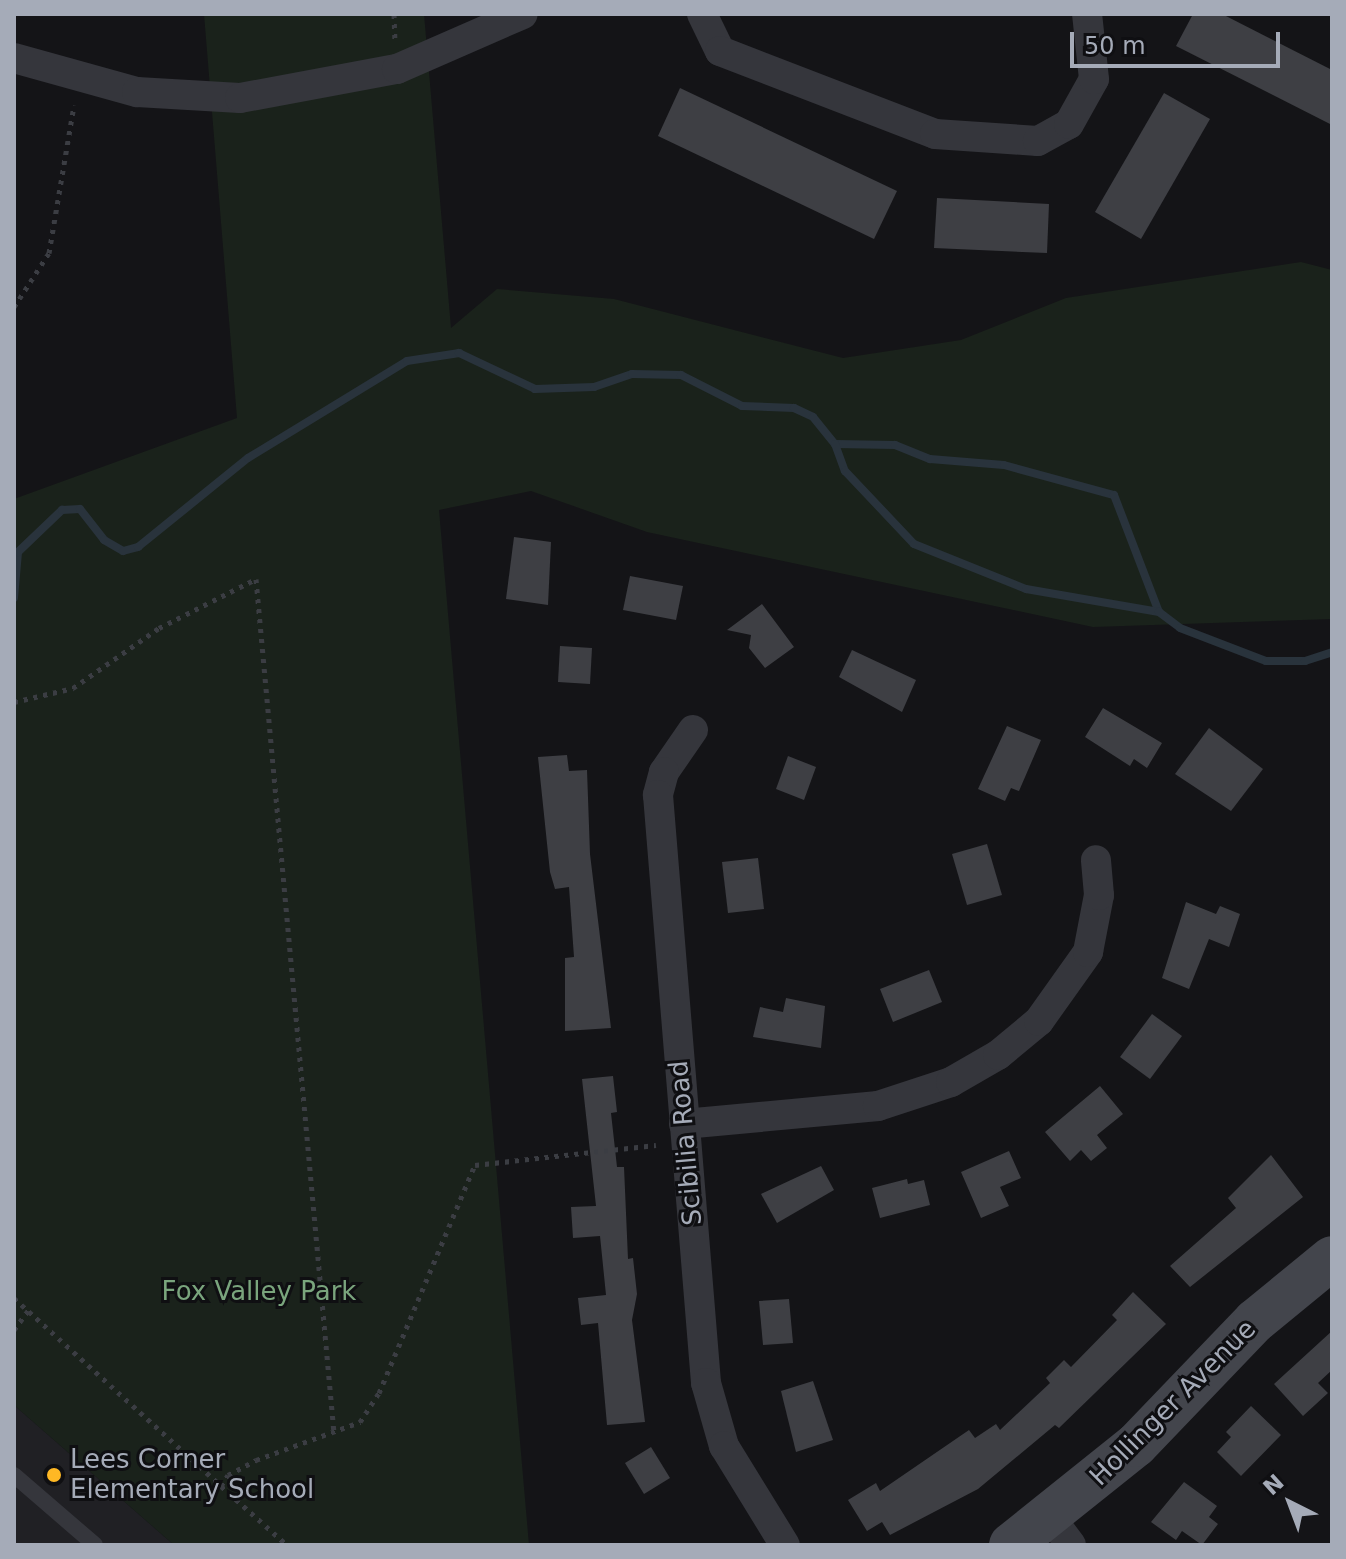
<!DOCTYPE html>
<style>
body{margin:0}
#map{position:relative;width:1346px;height:1559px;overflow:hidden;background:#141417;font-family:"DejaVu Sans",sans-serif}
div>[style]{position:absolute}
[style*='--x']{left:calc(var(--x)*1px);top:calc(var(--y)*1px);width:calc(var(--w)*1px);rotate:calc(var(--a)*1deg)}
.built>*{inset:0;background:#202024}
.green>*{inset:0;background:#1a221b}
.stream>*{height:8px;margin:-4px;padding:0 4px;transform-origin:4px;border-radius:4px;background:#29333c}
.building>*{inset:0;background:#3e3f44}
.path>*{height:5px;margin-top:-2.5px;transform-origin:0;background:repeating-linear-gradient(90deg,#3b3d43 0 4px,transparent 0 10px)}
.lane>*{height:16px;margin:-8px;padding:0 8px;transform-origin:8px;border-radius:8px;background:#35363c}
.street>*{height:30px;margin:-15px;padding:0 15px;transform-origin:15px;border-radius:15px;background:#35363c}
.secondary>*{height:44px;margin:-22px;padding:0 22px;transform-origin:22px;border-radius:22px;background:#43454c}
.dots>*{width:22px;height:22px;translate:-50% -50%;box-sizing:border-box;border:4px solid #0f0f12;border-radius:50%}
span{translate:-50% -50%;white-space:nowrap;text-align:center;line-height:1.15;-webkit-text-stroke:6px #0f0f12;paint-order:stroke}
.street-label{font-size:26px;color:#a5abb8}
.park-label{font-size:26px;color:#7aa57d}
.poi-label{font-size:26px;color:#a5abb8}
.left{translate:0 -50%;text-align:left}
.frame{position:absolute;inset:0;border:16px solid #a5abb8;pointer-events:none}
.north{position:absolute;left:1250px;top:1463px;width:80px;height:80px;-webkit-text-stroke:6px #0f0f12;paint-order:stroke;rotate:318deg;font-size:22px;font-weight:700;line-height:32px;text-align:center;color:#a5abb8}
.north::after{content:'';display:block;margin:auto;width:28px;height:36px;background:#a5abb8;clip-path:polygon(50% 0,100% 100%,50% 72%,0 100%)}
.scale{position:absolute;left:1070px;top:32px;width:210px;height:36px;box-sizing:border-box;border:4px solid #a5abb8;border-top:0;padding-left:10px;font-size:24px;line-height:28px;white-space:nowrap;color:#a5abb8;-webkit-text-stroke:6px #0f0f12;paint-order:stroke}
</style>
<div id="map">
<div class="built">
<i style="clip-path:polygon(14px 1405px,174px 1545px,14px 1545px)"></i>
</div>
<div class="green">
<i style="clip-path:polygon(204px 14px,424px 14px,451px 328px,497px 289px,614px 299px,843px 358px,961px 340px,1066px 298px,1301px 262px,1332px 270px,1332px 619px,1093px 627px,647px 532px,531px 491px,439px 510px,529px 1545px,174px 1545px,14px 1405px,14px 499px,237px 418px)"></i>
</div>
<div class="stream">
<i style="--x:835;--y:444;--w:60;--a:1"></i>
<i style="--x:895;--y:445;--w:38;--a:22"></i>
<i style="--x:930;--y:459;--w:74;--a:4.6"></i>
<i style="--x:1004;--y:465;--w:114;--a:15.3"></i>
<i style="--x:1114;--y:495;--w:125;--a:69"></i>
<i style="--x:14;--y:598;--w:46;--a:-85"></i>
<i style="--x:18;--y:552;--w:61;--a:-43.7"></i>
<i style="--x:62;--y:510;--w:18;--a:-3"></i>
<i style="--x:80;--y:509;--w:39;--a:52"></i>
<i style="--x:104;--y:540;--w:22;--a:30"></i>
<i style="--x:123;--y:551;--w:16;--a:-15"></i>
<i style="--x:138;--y:547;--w:141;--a:-39"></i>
<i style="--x:248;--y:458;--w:186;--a:-31.4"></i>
<i style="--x:407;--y:361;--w:53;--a:-8.7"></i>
<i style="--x:459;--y:353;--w:84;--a:25.3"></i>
<i style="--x:535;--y:389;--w:59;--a:-1.9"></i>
<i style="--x:594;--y:387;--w:40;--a:-18.9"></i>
<i style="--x:632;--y:374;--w:49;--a:1.2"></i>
<i style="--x:681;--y:375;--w:68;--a:26.9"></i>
<i style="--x:742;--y:406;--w:52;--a:2.2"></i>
<i style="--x:794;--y:408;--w:21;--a:25"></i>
<i style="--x:813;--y:417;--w:35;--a:51"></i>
<i style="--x:835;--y:444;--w:29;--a:70"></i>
<i style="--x:845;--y:471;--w:100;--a:46.6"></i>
<i style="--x:914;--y:544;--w:121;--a:21.9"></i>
<i style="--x:1026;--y:589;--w:135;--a:9.8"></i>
<i style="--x:1159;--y:612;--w:26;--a:37"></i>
<i style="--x:1180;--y:628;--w:92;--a:21"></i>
<i style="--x:1266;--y:661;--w:39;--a:0"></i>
<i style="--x:1305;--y:661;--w:28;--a:-18"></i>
</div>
<div class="building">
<i style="clip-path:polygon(1193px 14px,1222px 14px,1332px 70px,1332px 125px,1176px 46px)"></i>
<i style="clip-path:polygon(680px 88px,897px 191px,874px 239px,658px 136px)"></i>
<i style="clip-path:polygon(1164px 93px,1210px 119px,1141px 239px,1095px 212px)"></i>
<i style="clip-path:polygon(937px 198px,1049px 204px,1047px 253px,934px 248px)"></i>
<i style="clip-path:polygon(514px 537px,551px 542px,548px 605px,506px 599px)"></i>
<i style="clip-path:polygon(630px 576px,683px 586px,676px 620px,623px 610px)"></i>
<i style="clip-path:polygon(762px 604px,794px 647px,765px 668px,749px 648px,751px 635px,727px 630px)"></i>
<i style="clip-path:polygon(560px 646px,592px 648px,590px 684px,558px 682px)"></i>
<i style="clip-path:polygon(852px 650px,916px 680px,902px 712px,839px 677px)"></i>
<i style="clip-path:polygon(1103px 708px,1162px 743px,1147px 768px,1134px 759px,1130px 766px,1085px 737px)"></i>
<i style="clip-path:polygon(1007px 726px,1041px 740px,1019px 791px,1011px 788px,1005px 801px,978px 789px)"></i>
<i style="clip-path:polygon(1209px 728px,1263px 769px,1231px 811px,1175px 774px)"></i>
<i style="clip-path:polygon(567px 755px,569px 771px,587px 770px,590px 854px,611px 1028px,565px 1031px,565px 958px,574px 957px,569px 887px,555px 889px,550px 872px,538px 757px)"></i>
<i style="clip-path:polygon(788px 756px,816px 767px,804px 800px,776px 789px)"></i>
<i style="clip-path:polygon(987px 844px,1002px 895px,967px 905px,952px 854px)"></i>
<i style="clip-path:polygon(758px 858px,764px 909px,728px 913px,722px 862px)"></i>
<i style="clip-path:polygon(1186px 902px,1216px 914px,1220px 906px,1240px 914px,1229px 947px,1209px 939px,1189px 989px,1162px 978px)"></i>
<i style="clip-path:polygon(929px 970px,942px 1002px,893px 1022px,880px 989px)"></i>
<i style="clip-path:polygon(786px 998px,825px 1006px,821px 1048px,753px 1037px,760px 1007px,783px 1012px)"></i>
<i style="clip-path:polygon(1152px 1014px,1182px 1036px,1150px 1079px,1120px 1057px)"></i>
<i style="clip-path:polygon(613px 1076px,617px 1112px,611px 1113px,617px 1167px,624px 1167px,628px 1259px,633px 1258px,637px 1294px,632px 1320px,645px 1422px,607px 1425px,598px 1323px,581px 1325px,578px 1298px,606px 1295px,600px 1236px,573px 1238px,571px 1207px,596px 1206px,582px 1079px)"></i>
<i style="clip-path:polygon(1100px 1086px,1123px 1114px,1097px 1135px,1107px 1148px,1091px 1161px,1081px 1150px,1070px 1161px,1045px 1132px)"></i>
<i style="clip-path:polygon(1009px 1151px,1021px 1178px,1000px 1187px,1009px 1206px,981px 1218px,961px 1172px)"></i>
<i style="clip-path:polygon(1271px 1155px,1303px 1197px,1190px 1287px,1170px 1266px,1236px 1208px,1228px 1198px)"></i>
<i style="clip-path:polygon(821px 1166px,834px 1190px,777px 1223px,761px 1194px)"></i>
<i style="clip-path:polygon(907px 1179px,908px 1184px,924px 1180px,930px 1205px,880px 1218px,872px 1188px)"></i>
<i style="clip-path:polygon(1133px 1292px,1166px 1324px,1059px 1428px,1055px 1425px,978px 1489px,890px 1535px,882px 1522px,867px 1531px,848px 1500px,876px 1483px,880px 1491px,969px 1430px,975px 1438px,996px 1424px,1000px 1430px,1050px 1383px,1046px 1378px,1064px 1360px,1071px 1367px,1117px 1320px,1112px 1315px)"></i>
<i style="clip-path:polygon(789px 1299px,793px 1343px,763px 1345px,759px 1301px)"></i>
<i style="clip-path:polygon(1332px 1331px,1332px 1370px,1318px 1383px,1328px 1393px,1303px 1416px,1274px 1384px)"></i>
<i style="clip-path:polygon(813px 1381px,833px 1440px,796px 1452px,781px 1391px)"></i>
<i style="clip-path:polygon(1251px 1406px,1281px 1435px,1241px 1476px,1217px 1452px,1231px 1437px,1226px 1432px)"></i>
<i style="clip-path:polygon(651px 1447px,670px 1478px,644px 1494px,625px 1463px)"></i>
<i style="clip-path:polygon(1184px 1482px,1217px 1506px,1209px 1517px,1218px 1524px,1202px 1545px,1182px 1531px,1176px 1540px,1151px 1522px)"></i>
</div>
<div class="path">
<i style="--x:394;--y:14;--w:27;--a:88"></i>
<i style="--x:14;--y:307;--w:64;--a:-57.1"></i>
<i style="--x:49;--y:253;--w:150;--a:-80.4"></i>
<i style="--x:14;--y:702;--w:61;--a:-13.3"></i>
<i style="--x:73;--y:688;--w:105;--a:-34.9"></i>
<i style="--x:159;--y:628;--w:109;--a:-26.8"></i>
<i style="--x:256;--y:579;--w:857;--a:84.78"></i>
<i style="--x:14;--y:1298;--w:280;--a:42.2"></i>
<i style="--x:221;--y:1486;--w:13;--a:-58"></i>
<i style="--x:228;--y:1475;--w:32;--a:-28"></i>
<i style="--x:256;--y:1460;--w:111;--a:-20.1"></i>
<i style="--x:360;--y:1422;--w:35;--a:-57"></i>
<i style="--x:379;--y:1393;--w:247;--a:-67.2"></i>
<i style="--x:475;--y:1165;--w:182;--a:-6.3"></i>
<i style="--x:14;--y:1330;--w:24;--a:-54"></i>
<i style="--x:221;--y:1486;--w:89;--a:41.8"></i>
</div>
<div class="lane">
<i style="--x:14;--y:1475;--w:107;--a:40.8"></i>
</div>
<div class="street">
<i style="--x:702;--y:14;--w:41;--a:64.1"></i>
<i style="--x:720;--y:51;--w:230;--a:21.1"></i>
<i style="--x:935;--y:134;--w:103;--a:3.9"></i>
<i style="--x:1038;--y:141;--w:35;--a:-29"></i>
<i style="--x:1069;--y:124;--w:51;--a:-60.9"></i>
<i style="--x:1094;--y:79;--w:65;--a:-96.1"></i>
<i style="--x:14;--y:58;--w:128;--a:15.5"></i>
<i style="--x:137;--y:92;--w:103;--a:3.3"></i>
<i style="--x:240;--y:98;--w:160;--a:-10.5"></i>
<i style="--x:397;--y:69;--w:137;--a:-23.6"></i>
<i style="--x:693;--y:730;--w:51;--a:124.6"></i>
<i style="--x:664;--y:772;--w:24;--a:105"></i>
<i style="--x:658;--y:795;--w:590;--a:85.33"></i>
<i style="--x:706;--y:1383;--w:66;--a:74.1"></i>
<i style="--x:724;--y:1446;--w:116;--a:58.4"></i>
<i style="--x:684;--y:1124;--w:195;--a:-5.3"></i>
<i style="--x:878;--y:1106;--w:77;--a:-18.2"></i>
<i style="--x:951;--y:1082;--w:54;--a:-29.9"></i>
<i style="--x:998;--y:1055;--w:53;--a:-39.7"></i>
<i style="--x:1039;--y:1021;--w:85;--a:-54.6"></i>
<i style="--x:1088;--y:952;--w:58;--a:-79.1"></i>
<i style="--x:1099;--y:895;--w:35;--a:-95"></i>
<i style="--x:1050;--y:1517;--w:35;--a:53"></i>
</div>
<div class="secondary">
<i style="--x:1011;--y:1545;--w:160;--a:-38.7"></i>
<i style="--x:1136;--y:1445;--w:172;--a:-46.2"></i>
<i style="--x:1255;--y:1321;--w:99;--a:-39.3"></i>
</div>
<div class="dots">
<i style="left:54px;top:1475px;background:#ffb824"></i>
</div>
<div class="street-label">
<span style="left:686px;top:1143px;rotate:-95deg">Scibilia Road</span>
<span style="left:1173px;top:1403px;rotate:-45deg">Hollinger Avenue</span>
</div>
<div class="park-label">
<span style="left:259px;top:1292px">Fox Valley Park</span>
</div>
<div class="poi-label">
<span class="left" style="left:70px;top:1475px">Lees Corner<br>Elementary School</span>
</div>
<div class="frame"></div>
<div class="north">N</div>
<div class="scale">50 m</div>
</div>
